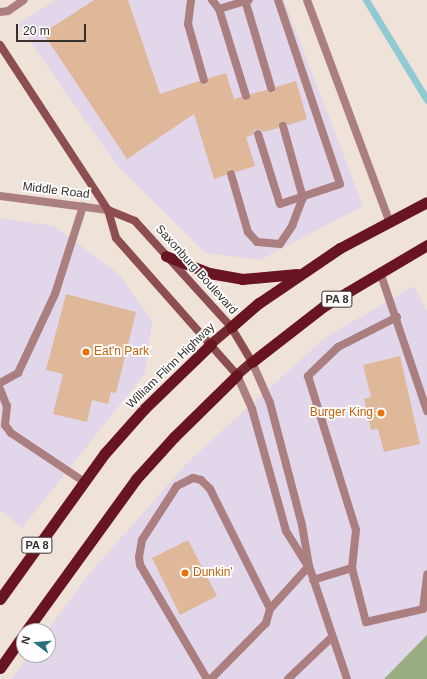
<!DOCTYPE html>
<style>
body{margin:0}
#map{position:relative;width:427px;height:679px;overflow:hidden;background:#efe2d8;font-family:Arial,sans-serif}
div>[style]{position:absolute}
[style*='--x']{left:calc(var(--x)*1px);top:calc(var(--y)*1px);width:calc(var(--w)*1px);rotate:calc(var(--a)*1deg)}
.commercial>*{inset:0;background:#e2d6ea}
.forest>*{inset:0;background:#99ac82}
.stream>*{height:7px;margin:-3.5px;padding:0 3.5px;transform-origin:3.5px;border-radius:3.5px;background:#90cbd4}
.building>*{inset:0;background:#dfb799}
.service>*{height:8px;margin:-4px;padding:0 4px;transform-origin:4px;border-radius:4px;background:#ab7f80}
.minor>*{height:8px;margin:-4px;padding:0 4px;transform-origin:4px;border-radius:4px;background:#ab7f80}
.tertiary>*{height:8px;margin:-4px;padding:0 4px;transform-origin:4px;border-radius:4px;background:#ab7f80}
.secondary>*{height:8px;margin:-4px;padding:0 4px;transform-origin:4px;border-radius:4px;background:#8c4e51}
.primary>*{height:10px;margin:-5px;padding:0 5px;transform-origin:5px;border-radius:5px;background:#732930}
.trunk>*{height:11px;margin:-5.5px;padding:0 5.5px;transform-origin:5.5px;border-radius:5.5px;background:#681422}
.dots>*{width:11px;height:11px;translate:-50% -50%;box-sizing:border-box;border:2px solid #fff;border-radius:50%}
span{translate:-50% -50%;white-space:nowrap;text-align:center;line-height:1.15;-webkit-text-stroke:3.5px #fff;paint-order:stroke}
.shield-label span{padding:1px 3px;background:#fff;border:1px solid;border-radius:3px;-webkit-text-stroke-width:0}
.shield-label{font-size:11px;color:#36312d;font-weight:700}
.street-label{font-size:12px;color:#36312d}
.food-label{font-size:12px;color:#c56008}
.left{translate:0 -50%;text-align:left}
.right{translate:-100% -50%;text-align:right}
.north{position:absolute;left:16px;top:623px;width:40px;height:40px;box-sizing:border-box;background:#fff;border:1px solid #afadab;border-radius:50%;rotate:286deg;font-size:11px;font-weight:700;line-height:16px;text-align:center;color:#36312d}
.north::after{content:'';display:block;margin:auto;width:14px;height:18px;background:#28717a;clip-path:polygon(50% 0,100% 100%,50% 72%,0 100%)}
.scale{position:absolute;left:16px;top:24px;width:70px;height:18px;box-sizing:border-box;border:2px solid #36312d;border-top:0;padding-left:5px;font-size:12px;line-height:14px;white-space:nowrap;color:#36312d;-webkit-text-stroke:3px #fff;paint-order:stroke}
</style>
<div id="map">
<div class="commercial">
<i style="clip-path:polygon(56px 0,284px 0,363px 206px,260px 260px,206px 253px,118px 167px,18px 24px)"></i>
<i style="clip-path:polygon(0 218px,54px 226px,119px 274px,152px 321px,145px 373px,22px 528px,0 510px)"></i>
<i style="clip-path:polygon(414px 286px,427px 311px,427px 635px,384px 679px,11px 679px,29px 655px,48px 655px,47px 631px,89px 574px,190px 460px,326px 337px)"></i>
</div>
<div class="forest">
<i style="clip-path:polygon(427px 635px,427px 679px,384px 679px)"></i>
</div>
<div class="stream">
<i style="--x:366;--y:0;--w:117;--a:58.6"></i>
</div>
<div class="building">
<i style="clip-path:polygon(94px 0,128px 0,160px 94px,199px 81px,206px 85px,209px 78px,226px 73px,234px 99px,241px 97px,247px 101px,251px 94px,266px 90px,273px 93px,276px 87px,296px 81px,307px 119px,288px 125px,281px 121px,278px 128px,263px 132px,260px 129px,254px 130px,253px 135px,246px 137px,255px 166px,236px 172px,229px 169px,226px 175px,214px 179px,194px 114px,127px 159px,43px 33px)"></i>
<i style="clip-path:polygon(66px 294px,136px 312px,116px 393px,111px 392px,108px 404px,92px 400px,87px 422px,53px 414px,63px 374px,46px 370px)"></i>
<i style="clip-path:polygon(400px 356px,420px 444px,384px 452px,378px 429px,371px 430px,364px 399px,371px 397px,363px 365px)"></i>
<i style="clip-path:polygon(188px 540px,217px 596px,180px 615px,152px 558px)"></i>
</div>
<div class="service">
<i style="--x:191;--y:0;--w:24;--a:97"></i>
<i style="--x:188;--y:24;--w:58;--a:74.1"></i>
<i style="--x:212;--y:0;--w:11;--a:52"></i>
<i style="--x:245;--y:0;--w:92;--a:73.5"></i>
<i style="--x:307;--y:0;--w:236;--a:69.6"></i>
<i style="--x:246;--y:96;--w:91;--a:-107.2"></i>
<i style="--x:219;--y:9;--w:31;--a:-17"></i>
<i style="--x:258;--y:134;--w:73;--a:72.6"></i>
<i style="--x:280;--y:204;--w:63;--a:-18.4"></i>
<i style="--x:340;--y:184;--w:194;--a:-108.6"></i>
<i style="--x:231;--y:174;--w:60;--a:73.7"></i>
<i style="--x:248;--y:232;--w:13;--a:48"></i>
<i style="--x:257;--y:242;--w:23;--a:5"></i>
<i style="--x:280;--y:244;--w:22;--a:-56"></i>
<i style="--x:292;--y:226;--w:30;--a:-69"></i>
<i style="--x:303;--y:198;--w:75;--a:-105.5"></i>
<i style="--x:380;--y:272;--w:147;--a:71.3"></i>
<i style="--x:397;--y:317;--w:66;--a:153"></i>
<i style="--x:338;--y:347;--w:42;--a:136"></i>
<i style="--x:308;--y:376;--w:161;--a:72.7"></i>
<i style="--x:356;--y:530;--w:38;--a:96"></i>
<i style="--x:352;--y:568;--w:56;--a:75.5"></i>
<i style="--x:366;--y:622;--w:58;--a:-12.8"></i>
<i style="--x:423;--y:609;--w:35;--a:-83"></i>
<i style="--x:252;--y:362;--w:45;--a:66.3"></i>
<i style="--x:270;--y:403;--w:126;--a:75.3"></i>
<i style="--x:302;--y:525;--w:42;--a:80.3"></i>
<i style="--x:309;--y:566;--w:119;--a:71.4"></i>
<i style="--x:237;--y:375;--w:37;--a:66"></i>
<i style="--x:252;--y:409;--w:127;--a:74.4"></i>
<i style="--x:286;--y:531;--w:39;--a:58"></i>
<i style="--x:0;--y:383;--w:21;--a:-29"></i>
<i style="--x:18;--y:373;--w:87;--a:-64.9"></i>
<i style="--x:55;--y:294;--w:92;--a:-72.3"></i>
<i style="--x:0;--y:389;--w:18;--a:68"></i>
<i style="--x:7;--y:406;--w:19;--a:96"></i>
<i style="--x:5;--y:425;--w:10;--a:53"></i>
<i style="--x:11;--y:433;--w:87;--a:33.7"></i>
<i style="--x:313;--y:580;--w:41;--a:-17.1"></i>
<i style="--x:270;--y:609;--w:58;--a:-47.8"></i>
<i style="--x:207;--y:679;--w:132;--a:-120.4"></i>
<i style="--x:140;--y:565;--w:8;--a:-97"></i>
<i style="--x:139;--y:557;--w:17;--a:-80"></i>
<i style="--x:142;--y:540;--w:64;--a:-57.1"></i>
<i style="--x:177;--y:486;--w:18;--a:-27"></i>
<i style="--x:193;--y:478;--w:8;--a:14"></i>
<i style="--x:201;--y:480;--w:13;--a:45"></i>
<i style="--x:210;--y:489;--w:134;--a:63.4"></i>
<i style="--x:270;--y:609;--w:15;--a:106"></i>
<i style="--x:266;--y:623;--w:78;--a:134.5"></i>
<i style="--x:288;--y:679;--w:61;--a:-43.7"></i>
</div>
<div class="minor">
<i style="--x:0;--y:12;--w:8;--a:-7"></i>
<i style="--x:8;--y:11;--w:19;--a:-35"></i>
</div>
<div class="tertiary">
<i style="--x:0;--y:196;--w:109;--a:7.4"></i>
</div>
<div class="secondary">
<i style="--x:0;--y:45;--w:197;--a:56.8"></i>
<i style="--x:108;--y:210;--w:29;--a:74"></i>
<i style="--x:116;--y:238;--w:183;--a:48.5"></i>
<i style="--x:108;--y:210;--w:29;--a:22"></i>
<i style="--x:135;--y:221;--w:143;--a:47.8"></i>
<i style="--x:231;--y:327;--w:41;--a:59"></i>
</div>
<div class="primary">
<i style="--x:211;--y:344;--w:26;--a:-40"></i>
<i style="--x:237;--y:375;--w:20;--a:-41"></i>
</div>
<div class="trunk">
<i style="--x:166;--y:256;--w:46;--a:21.6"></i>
<i style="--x:209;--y:273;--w:34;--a:10"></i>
<i style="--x:242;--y:279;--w:55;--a:-5.2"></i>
<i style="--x:231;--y:327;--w:37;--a:-41"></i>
<i style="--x:259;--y:303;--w:98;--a:-34.2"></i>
<i style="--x:340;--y:248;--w:98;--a:-27.9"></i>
<i style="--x:252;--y:362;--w:91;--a:-37.9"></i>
<i style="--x:324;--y:306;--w:120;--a:-30.6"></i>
<i style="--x:0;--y:599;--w:180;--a:-54.3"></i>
<i style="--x:105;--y:453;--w:59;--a:-48.4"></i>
<i style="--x:144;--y:409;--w:93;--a:-44.1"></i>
<i style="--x:26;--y:631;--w:188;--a:-54.1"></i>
<i style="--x:136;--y:479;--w:57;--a:-47.9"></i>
<i style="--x:174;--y:437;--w:88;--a:-44.5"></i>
<i style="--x:0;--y:668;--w:42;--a:-54.8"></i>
</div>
<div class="dots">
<i style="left:86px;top:352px;background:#e8710a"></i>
<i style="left:381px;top:413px;background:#e8710a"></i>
<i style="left:185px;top:573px;background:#e8710a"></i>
</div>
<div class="shield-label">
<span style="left:337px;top:299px">PA 8</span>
<span style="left:37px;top:545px">PA 8</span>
</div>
<div class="street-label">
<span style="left:56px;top:191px;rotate:7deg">Middle Road</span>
<span style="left:196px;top:270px;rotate:48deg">Saxonburg Boulevard</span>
<span style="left:171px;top:366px;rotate:-44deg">William Flinn Highway</span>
</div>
<div class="food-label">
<span class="left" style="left:94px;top:352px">Eat'n Park</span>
<span class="right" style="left:373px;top:413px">Burger King</span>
<span class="left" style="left:193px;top:573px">Dunkin'</span>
</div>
<div class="north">N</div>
<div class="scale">20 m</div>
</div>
